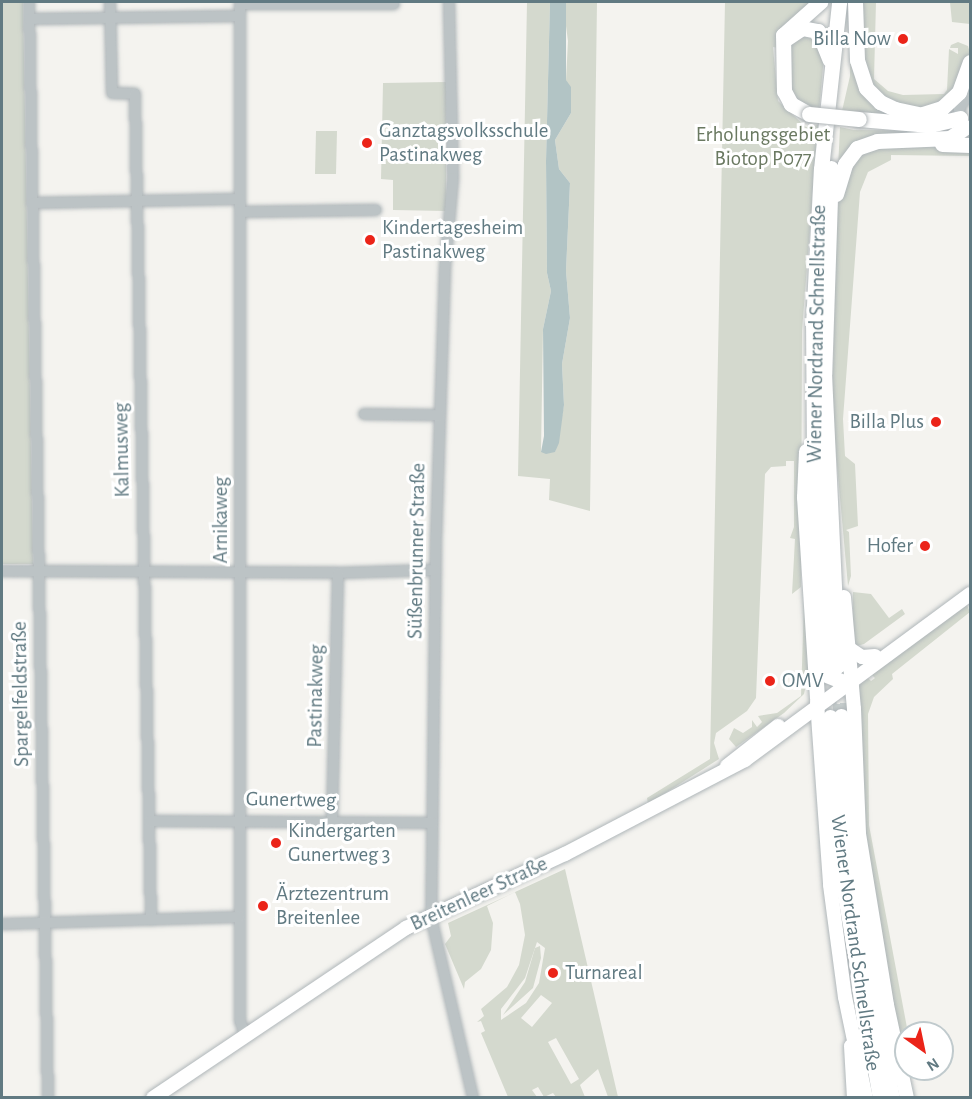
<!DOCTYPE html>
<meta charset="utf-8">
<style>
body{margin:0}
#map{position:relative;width:972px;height:1099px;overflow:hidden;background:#f4f3ef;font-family:"Alegreya Sans",sans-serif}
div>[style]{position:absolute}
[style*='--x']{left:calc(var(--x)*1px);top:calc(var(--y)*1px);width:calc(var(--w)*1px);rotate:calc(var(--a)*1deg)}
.green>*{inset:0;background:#d4d9ce}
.water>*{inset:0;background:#b2c4c5}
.highway-tunnel>*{height:15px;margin-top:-7.5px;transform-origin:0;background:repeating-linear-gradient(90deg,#c8cfce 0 15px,transparent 0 23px)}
.roads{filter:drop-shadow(0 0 2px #afb6b9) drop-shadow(0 0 2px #afb6b9)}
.minor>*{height:10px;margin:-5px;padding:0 5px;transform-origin:5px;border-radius:5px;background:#bcc3c5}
.major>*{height:14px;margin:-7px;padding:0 7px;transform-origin:7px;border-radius:7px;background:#fff}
.highway>*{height:15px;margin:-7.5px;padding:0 7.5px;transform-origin:7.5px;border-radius:7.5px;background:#fff}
.bridges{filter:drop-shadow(0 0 2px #afb5b7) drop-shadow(0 0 2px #afb5b7)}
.highway-bridge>*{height:15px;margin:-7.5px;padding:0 7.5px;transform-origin:7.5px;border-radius:7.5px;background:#fff}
.dots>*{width:16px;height:16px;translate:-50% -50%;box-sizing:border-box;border:3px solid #fff;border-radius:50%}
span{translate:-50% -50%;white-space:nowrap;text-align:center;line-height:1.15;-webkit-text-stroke:6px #fff;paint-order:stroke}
.poi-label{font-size:21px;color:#617a82}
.right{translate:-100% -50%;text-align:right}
.left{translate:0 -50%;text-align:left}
.park-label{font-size:21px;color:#6a7961}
.street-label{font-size:21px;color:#617a82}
.frame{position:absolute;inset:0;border:3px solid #617a82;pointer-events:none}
.north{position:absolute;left:894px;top:1021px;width:60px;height:60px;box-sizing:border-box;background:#fff;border:2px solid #c0cacd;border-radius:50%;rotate:147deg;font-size:16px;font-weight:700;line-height:24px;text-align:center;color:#617a82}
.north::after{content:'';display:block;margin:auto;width:21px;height:27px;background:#eb2419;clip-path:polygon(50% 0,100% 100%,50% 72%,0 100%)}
</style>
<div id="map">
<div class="green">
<i style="clip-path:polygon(2px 2px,23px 2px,33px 564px,2px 564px)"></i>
<i style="clip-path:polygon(527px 2px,550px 2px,546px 161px,547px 273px,551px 291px,543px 329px,541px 451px,555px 452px,564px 405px,562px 364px,570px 318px,566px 271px,570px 183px,559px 169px,555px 140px,571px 113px,566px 80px,568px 41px,564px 11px,566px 2px,597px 2px,590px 511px,549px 500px,550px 479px,518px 476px)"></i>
<i style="clip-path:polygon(725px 2px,816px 2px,778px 48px,773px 47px,778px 101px,806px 127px,818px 125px,802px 331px,801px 587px,792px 594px,795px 539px,790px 538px,794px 527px,794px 461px,786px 461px,786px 466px,771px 467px,765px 474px,756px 698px,747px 711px,716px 733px,714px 743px,719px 759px,648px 804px,647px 798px,710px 759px)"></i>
<i style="clip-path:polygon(857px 2px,876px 2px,874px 79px,888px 91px,903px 95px,944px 94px,947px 90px,949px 49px,958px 54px,958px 48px,950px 48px,951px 45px,958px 42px,968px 46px,970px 53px,963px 79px,936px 108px,900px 107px,868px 86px)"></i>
<i style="clip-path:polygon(950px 2px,970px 2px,970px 24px,952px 22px)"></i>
<i style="clip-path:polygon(850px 31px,856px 69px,902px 116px,842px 111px,850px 76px)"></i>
<i style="clip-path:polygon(809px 32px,824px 56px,819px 111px,804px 107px,790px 93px,790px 39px)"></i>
<i style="clip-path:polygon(446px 82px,446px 211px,393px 210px,393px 180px,381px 179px,383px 83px)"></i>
<i style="clip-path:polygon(840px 127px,854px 130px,950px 131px,880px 138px,838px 169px)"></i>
<i style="clip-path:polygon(316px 131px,337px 131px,336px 174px,315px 174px)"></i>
<i style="clip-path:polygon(866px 146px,956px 146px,970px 151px,969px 156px,891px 155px,891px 160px,868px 172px,860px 192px,843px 419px,845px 456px,855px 464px,858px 526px,846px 530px,849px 532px,851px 576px,848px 586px,832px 409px,837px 212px,842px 180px)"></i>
<i style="clip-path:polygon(853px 592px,871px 594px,889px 618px,902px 609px,905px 614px,864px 644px,853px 647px)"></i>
<i style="clip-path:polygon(804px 602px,810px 685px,806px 685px,804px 694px,784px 713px,736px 747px,729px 739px,734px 728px,743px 733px,752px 727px,752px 720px,757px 727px,762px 722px,758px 716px,777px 713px,801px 696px)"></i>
<i style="clip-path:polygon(967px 605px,970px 612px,892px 674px,893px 679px,874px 697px,868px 714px,869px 825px,908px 1033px,906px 1063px,891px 1001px,864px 835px,857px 693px,860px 684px,868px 678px,871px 681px,875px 678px,872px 675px)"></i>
<i style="clip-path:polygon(evenodd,565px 869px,618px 1097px,608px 1097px,598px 1069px,580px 1085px,585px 1097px,556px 1097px,553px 1093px,544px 1097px,538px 1087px,532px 1090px,537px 1097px,508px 1097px,481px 1033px,485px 1031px,481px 1021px,477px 1022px,484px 1016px,481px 1009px,507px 987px,519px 965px,525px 935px,520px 904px,515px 892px,487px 906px,493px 923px,491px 950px,481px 969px,465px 982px,464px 989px,445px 944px,451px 936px,448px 923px,565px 869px,537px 942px,545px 948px,539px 983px,526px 1003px,501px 1020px,501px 1009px,525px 978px,537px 942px,565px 869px,541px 995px,552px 1003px,532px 1027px,521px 1018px,541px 995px,565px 869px,556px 1038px,579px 1079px,571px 1084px,548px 1042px,556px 1038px)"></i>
<i style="clip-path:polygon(540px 946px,541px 958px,533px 988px,503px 1015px,525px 982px,535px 948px)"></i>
</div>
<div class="water">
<i style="clip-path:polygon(550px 2px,566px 2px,566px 80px,571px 87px,571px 113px,555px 140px,559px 169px,570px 183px,566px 271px,570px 318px,562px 364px,564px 405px,559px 443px,555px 452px,546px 454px,541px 452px,544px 436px,543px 329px,551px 291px,547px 273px,546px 161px)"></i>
</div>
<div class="highway-tunnel">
<i style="--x:827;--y:667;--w:50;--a:86.6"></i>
<i style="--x:839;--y:680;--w:36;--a:87"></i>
</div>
<div class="roads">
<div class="minor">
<i style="--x:29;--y:2;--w:1096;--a:89.01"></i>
<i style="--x:110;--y:2;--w:91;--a:88.7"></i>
<i style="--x:112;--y:93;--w:23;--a:2"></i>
<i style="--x:135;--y:94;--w:826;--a:88.89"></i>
<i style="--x:240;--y:2;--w:1019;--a:90"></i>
<i style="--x:240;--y:1021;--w:17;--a:69"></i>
<i style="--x:449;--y:2;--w:176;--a:88.7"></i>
<i style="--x:453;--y:178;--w:90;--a:95.1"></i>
<i style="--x:445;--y:268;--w:267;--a:91.9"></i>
<i style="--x:436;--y:535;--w:382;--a:90.7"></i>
<i style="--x:431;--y:917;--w:186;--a:76.9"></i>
<i style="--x:240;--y:4;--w:154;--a:0"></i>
<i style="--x:29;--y:19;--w:211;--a:-0.8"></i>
<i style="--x:963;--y:124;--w:16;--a:-105"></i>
<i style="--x:959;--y:109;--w:19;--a:-55"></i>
<i style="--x:33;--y:203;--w:207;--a:-1.1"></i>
<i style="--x:240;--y:212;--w:136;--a:-0.8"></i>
<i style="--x:364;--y:414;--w:76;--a:0.8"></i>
<i style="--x:2;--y:571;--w:336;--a:0.3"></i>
<i style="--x:338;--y:573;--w:97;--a:-1.8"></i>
<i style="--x:332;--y:820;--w:247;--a:-88.6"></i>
<i style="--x:149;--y:821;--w:283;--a:0.4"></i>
<i style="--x:2;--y:924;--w:238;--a:-1.7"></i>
</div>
<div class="major">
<i style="--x:844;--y:597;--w:112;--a:84.9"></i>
<i style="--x:854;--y:709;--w:125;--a:87.7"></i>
<i style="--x:859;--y:834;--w:173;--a:80.7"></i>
<i style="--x:887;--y:1005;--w:95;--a:77.9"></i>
<i style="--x:847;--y:647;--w:18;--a:34"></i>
<i style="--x:862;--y:657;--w:13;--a:-4"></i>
<i style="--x:817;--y:702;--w:183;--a:85.9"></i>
<i style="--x:830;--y:885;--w:113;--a:82.4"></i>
<i style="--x:845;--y:997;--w:103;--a:78.3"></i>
<i style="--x:727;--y:766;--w:65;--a:-38.1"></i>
<i style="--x:851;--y:1046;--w:52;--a:86.7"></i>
<i style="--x:153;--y:1098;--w:305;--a:-33.9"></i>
<i style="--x:406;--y:928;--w:175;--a:-25"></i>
<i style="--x:565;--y:854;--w:203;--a:-27.6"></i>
<i style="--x:745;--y:760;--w:280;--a:-36.4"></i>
</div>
<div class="highway">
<i style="--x:855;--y:2;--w:58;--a:88"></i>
<i style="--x:857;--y:60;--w:29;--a:72"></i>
<i style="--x:866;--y:88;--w:20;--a:45"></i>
<i style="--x:880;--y:102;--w:17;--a:25"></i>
<i style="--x:895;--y:109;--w:43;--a:12.1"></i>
<i style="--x:787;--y:38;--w:18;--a:-34"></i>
<i style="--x:802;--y:28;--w:16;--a:11"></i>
<i style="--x:818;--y:31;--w:31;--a:68"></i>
<i style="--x:809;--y:114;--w:21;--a:-151"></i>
<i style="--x:791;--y:104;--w:15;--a:-118"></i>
<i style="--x:784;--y:91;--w:56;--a:-91"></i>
<i style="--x:783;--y:35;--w:50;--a:-41.7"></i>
<i style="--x:923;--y:114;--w:20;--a:-18"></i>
<i style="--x:942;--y:108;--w:23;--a:-43"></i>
<i style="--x:959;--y:92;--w:32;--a:-70"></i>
<i style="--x:859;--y:119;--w:71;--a:4.8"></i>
<i style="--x:930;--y:125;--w:31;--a:-13"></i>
<i style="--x:942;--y:144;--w:28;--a:2"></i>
<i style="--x:831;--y:168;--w:206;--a:91.9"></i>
<i style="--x:824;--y:374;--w:292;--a:87.3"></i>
<i style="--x:836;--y:194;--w:31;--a:-73"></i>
<i style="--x:845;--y:164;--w:20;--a:-53"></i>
<i style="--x:857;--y:148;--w:21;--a:-19"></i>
<i style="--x:877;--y:141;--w:73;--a:-2.4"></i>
<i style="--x:950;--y:138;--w:19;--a:-35"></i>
<i style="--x:806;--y:451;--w:46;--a:92.5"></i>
<i style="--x:804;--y:497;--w:201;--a:86.3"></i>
<i style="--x:816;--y:662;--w:14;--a:56"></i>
<i style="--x:824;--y:674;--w:29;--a:22"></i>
<i style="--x:827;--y:667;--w:210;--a:-93.5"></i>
<i style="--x:814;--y:457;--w:132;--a:-90.4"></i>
<i style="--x:813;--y:325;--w:156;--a:-87.1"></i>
<i style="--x:821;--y:169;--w:168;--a:-83.8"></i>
<i style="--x:841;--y:716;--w:166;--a:85.5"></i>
<i style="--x:854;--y:881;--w:220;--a:80.1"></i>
<i style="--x:830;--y:717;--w:168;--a:85.5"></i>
<i style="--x:843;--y:884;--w:217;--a:80.2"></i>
</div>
</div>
<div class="bridges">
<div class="highway-bridge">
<i style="--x:809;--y:114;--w:50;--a:5.7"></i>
</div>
</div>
<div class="dots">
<i style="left:903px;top:39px;background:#eb2419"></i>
<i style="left:367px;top:143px;background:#eb2419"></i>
<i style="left:370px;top:240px;background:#eb2419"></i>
<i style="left:936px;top:422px;background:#eb2419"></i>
<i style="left:925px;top:546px;background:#eb2419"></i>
<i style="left:770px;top:681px;background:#eb2419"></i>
<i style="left:276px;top:843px;background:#eb2419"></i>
<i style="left:263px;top:906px;background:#eb2419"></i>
<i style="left:553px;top:973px;background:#eb2419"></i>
</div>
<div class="poi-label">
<span class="right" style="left:891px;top:39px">Billa Now</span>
<span class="left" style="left:379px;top:143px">Ganztagsvolksschule<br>Pastinakweg</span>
<span class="left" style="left:382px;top:240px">Kindertagesheim<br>Pastinakweg</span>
<span class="right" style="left:924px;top:422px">Billa Plus</span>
<span class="right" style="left:913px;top:546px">Hofer</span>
<span class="left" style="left:782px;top:681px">OMV</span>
<span class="left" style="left:288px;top:843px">Kindergarten<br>Gunertweg 3</span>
<span class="left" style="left:276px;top:906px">Ärztezentrum<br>Breitenlee</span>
<span class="left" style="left:565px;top:973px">Turnareal</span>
</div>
<div class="park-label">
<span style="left:763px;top:147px">Erholungsgebiet<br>Biotop P077</span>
</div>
<div class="street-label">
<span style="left:817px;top:334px;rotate:-89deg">Wiener Nordrand Schnellstraße</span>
<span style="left:122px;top:450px;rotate:-91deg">Kalmusweg</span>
<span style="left:221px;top:520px;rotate:-90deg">Arnikaweg</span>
<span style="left:417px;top:551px;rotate:-89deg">Süßenbrunner Straße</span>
<span style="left:21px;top:694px;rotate:-91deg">Spargelfeldstraße</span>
<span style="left:316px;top:696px;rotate:-89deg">Pastinakweg</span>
<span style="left:291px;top:800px;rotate:1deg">Gunertweg</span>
<span style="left:479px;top:894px;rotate:-25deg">Breitenleer Straße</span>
<span style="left:855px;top:943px;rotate:82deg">Wiener Nordrand Schnellstraße</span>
</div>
<div class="frame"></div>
<div class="north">N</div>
</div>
